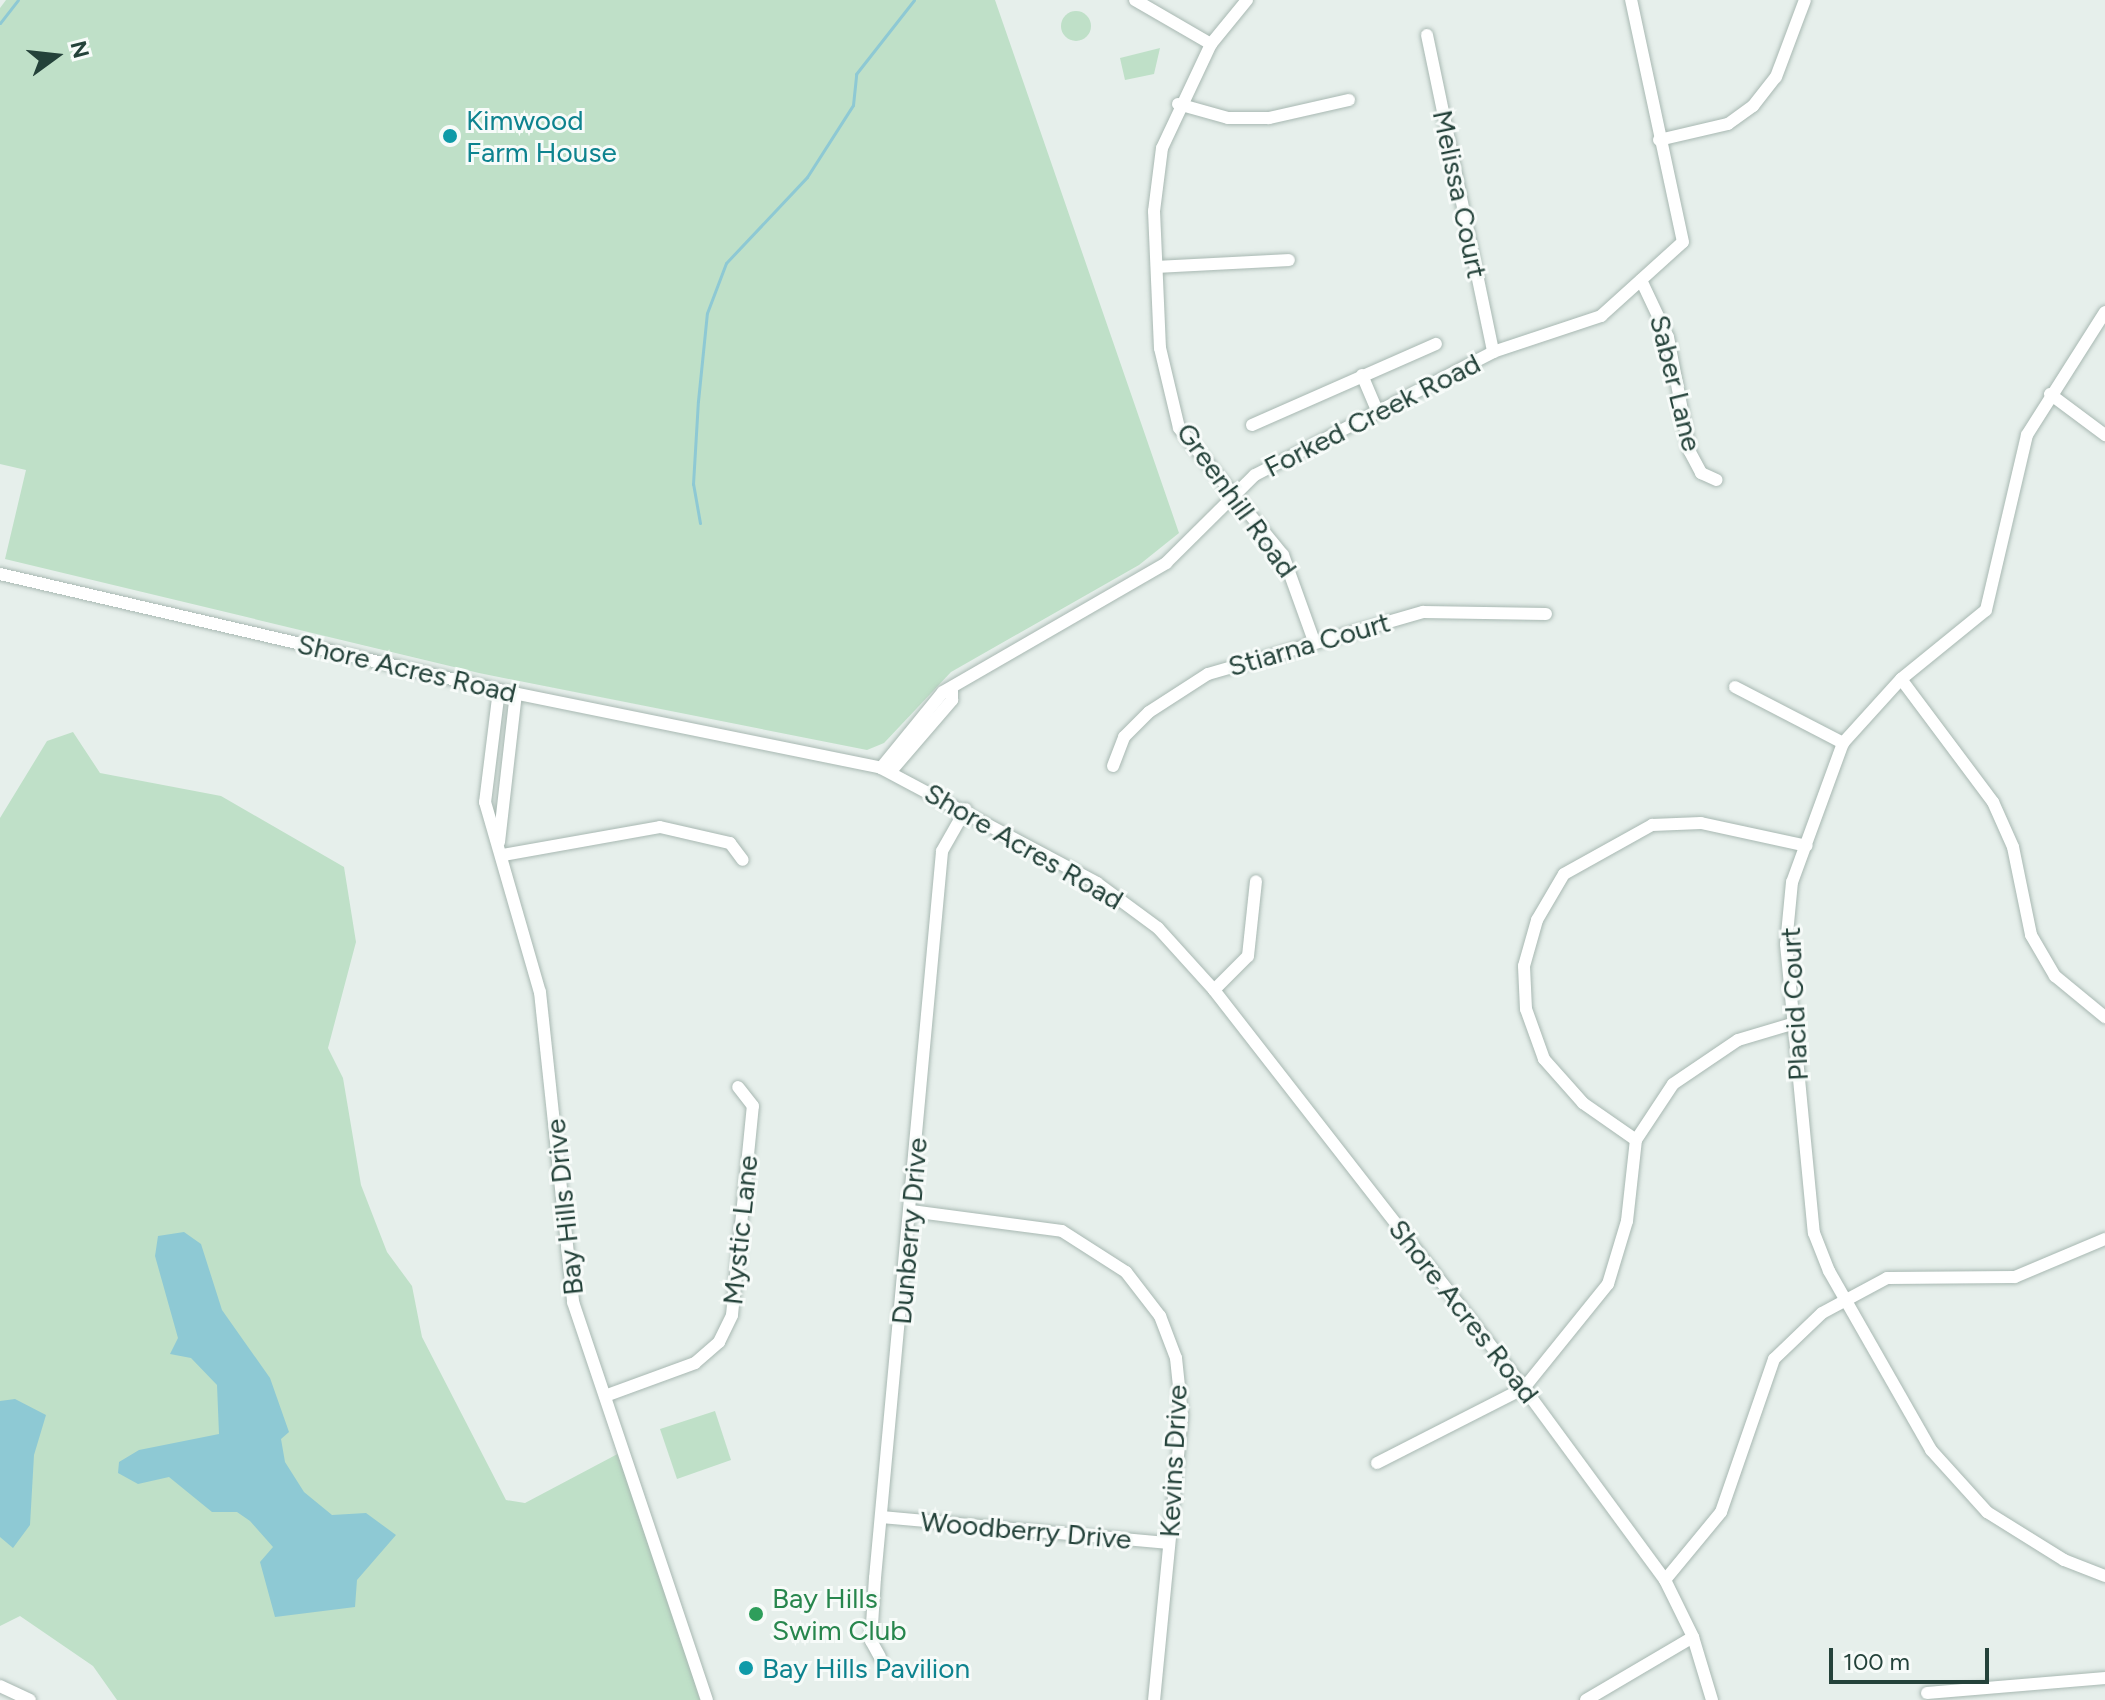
<!DOCTYPE html>
<style>
body{margin:0}
#map{position:relative;width:2105px;height:1700px;overflow:hidden;background:#e6efeb;font-family:Figtree,sans-serif}
div>[style]{position:absolute}
[style*='--x']{left:calc(var(--x)*1px);top:calc(var(--y)*1px);width:calc(var(--w)*1px);rotate:calc(var(--a)*1deg)}
.green>*{inset:0;background:#bfe0c8}
.round{border-radius:50%}
.water>*{inset:0;background:#8ec9d4}
.stream>*{height:3px;margin:-1.5px;padding:0 1.5px;transform-origin:1.5px;border-radius:1.5px;background:#8ec9d4}
.roads{filter:drop-shadow(0 0 2px #a8b8b2) drop-shadow(0 0 2px #a8b8b2)}
.minor>*{height:12px;margin:-6px;padding:0 6px;transform-origin:6px;border-radius:6px;background:#fff}
.dots>*{width:22px;height:22px;translate:-50% -50%;box-sizing:border-box;border:4px solid #f7fbf9;border-radius:50%}
span{translate:-50% -50%;white-space:nowrap;text-align:center;line-height:1.15;-webkit-text-stroke:6px #f7fbf9;paint-order:stroke}
.culture-label{font-size:28px;color:#0d838f}
.left{translate:0 -50%;text-align:left}
.street-label{font-size:28px;color:#24423a}
.leisure-label{font-size:28px;color:#27864d}
.north{position:absolute;left:16px;top:16px;width:80px;height:80px;-webkit-text-stroke:6px #f7fbf9;paint-order:stroke;rotate:75deg;font-size:22px;font-weight:700;line-height:32px;text-align:center;color:#24423a}
.north::after{content:'';display:block;margin:auto;width:28px;height:36px;background:#24423a;clip-path:polygon(50% 0,100% 100%,50% 72%,0 100%)}
.scale{position:absolute;left:1829px;top:1648px;width:160px;height:36px;box-sizing:border-box;border:4px solid #24423a;border-top:0;padding-left:10px;font-size:24px;line-height:28px;white-space:nowrap;color:#24423a;-webkit-text-stroke:6px #f7fbf9;paint-order:stroke}
</style>
<div id="map">
<div class="green">
<i style="clip-path:polygon(6px 0,995px 0,1179px 533px,1139px 565px,951px 672px,884px 743px,867px 750px,479px 673px,5px 559px,26px 470px,0 464px,0 8px)"></i>
<i class="round" style="left:1061px;top:11px;width:30px;height:30px"></i>
<i style="clip-path:polygon(1160px 48px,1154px 74px,1125px 80px,1120px 58px)"></i>
<i style="clip-path:polygon(73px 732px,100px 773px,221px 796px,344px 867px,356px 942px,328px 1048px,343px 1078px,361px 1185px,387px 1252px,412px 1286px,422px 1337px,506px 1500px,525px 1503px,627px 1449px,700px 1700px,117px 1700px,93px 1666px,20px 1616px,0 1626px,0 818px,47px 741px)"></i>
<i style="clip-path:polygon(715px 1411px,731px 1460px,677px 1479px,660px 1429px)"></i>
</div>
<div class="water">
<i style="clip-path:polygon(184px 1232px,201px 1244px,222px 1310px,270px 1378px,289px 1432px,281px 1439px,285px 1462px,304px 1492px,332px 1515px,366px 1513px,396px 1535px,357px 1580px,355px 1607px,275px 1617px,260px 1562px,273px 1547px,250px 1521px,237px 1512px,212px 1512px,169px 1477px,138px 1484px,118px 1473px,119px 1462px,139px 1450px,219px 1434px,217px 1385px,191px 1358px,170px 1354px,178px 1338px,155px 1256px,158px 1236px)"></i>
<i style="clip-path:polygon(15px 1399px,46px 1415px,34px 1455px,30px 1525px,13px 1548px,0 1537px,0 1401px)"></i>
</div>
<div class="stream">
<i style="--x:0;--y:23;--w:29;--a:-52"></i>
<i style="--x:700;--y:523;--w:40;--a:-100"></i>
<i style="--x:693;--y:484;--w:83;--a:-86.6"></i>
<i style="--x:698;--y:401;--w:88;--a:-84.2"></i>
<i style="--x:707;--y:313;--w:53;--a:-69.2"></i>
<i style="--x:726;--y:263;--w:118;--a:-46.7"></i>
<i style="--x:807;--y:177;--w:85;--a:-57.4"></i>
<i style="--x:853;--y:105;--w:31;--a:-84"></i>
<i style="--x:856;--y:74;--w:94;--a:-51.9"></i>
</div>
<div class="roads">
<div class="minor">
<i style="--x:1135;--y:0;--w:88;--a:30.1"></i>
<i style="--x:1247;--y:0;--w:57;--a:129.3"></i>
<i style="--x:1211;--y:44;--w:115;--a:115.2"></i>
<i style="--x:1162;--y:148;--w:64;--a:97.2"></i>
<i style="--x:1154;--y:211;--w:137;--a:87.5"></i>
<i style="--x:1160;--y:348;--w:82;--a:76.6"></i>
<i style="--x:1179;--y:428;--w:164;--a:50.7"></i>
<i style="--x:1283;--y:555;--w:91;--a:70.2"></i>
<i style="--x:1427;--y:35;--w:324;--a:78.2"></i>
<i style="--x:1178;--y:104;--w:52;--a:15.6"></i>
<i style="--x:1228;--y:118;--w:41;--a:0"></i>
<i style="--x:1269;--y:118;--w:82;--a:-12.7"></i>
<i style="--x:1659;--y:140;--w:71;--a:-13.1"></i>
<i style="--x:1728;--y:124;--w:31;--a:-36"></i>
<i style="--x:1753;--y:106;--w:37;--a:-52"></i>
<i style="--x:1776;--y:77;--w:82;--a:-69.4"></i>
<i style="--x:1157;--y:267;--w:132;--a:-3"></i>
<i style="--x:1641;--y:280;--w:63;--a:64.7"></i>
<i style="--x:1668;--y:337;--w:117;--a:79.2"></i>
<i style="--x:1690;--y:452;--w:24;--a:62"></i>
<i style="--x:1701;--y:473;--w:17;--a:24"></i>
<i style="--x:2105;--y:312;--w:146;--a:122.4"></i>
<i style="--x:2027;--y:435;--w:180;--a:103.2"></i>
<i style="--x:1986;--y:610;--w:109;--a:140.9"></i>
<i style="--x:1901;--y:679;--w:86;--a:132.2"></i>
<i style="--x:1843;--y:743;--w:148;--a:110.1"></i>
<i style="--x:1792;--y:882;--w:62;--a:95.5"></i>
<i style="--x:1786;--y:944;--w:290;--a:84.5"></i>
<i style="--x:1814;--y:1233;--w:41;--a:68.5"></i>
<i style="--x:1829;--y:1271;--w:206;--a:60.3"></i>
<i style="--x:1931;--y:1450;--w:84;--a:47.9"></i>
<i style="--x:1987;--y:1512;--w:91;--a:31.9"></i>
<i style="--x:2064;--y:1560;--w:44;--a:21.3"></i>
<i style="--x:1362;--y:375;--w:38;--a:67"></i>
<i style="--x:2050;--y:394;--w:69;--a:36.7"></i>
<i style="--x:1252;--y:425;--w:201;--a:-23.8"></i>
<i style="--x:0;--y:574;--w:512;--a:13.09"></i>
<i style="--x:499;--y:690;--w:390;--a:11.5"></i>
<i style="--x:881;--y:768;--w:245;--a:28"></i>
<i style="--x:1097;--y:883;--w:76;--a:36.4"></i>
<i style="--x:1158;--y:928;--w:84;--a:47.9"></i>
<i style="--x:1214;--y:990;--w:504;--a:52.09"></i>
<i style="--x:1524;--y:1388;--w:238;--a:53.7"></i>
<i style="--x:1665;--y:1580;--w:64;--a:63.8"></i>
<i style="--x:1693;--y:1637;--w:66;--a:73.2"></i>
<i style="--x:1901;--y:679;--w:154;--a:53.2"></i>
<i style="--x:1993;--y:802;--w:49;--a:66"></i>
<i style="--x:2013;--y:847;--w:90;--a:78.4"></i>
<i style="--x:2031;--y:935;--w:48;--a:59.7"></i>
<i style="--x:2055;--y:976;--w:65;--a:39.4"></i>
<i style="--x:1735;--y:687;--w:122;--a:27.4"></i>
<i style="--x:499;--y:690;--w:113;--a:97.1"></i>
<i style="--x:485;--y:802;--w:198;--a:73.9"></i>
<i style="--x:540;--y:992;--w:312;--a:83.9"></i>
<i style="--x:573;--y:1302;--w:420;--a:71.4"></i>
<i style="--x:1113;--y:766;--w:31;--a:-69"></i>
<i style="--x:1124;--y:737;--w:35;--a:-45"></i>
<i style="--x:1149;--y:712;--w:70;--a:-32.8"></i>
<i style="--x:1208;--y:674;--w:224;--a:-16.1"></i>
<i style="--x:1423;--y:612;--w:123;--a:0.9"></i>
<i style="--x:881;--y:768;--w:98;--a:-50.8"></i>
<i style="--x:943;--y:692;--w:258;--a:-30"></i>
<i style="--x:1166;--y:563;--w:125;--a:-44.7"></i>
<i style="--x:1255;--y:475;--w:268;--a:-27.3"></i>
<i style="--x:1493;--y:352;--w:114;--a:-18.4"></i>
<i style="--x:1601;--y:316;--w:110;--a:-42.1"></i>
<i style="--x:1683;--y:242;--w:248;--a:-102.1"></i>
<i style="--x:891;--y:771;--w:94;--a:-49.3"></i>
<i style="--x:952;--y:700;--w:11;--a:-90"></i>
<i style="--x:499;--y:842;--w:150;--a:-83.5"></i>
<i style="--x:503;--y:855;--w:159;--a:-10.1"></i>
<i style="--x:660;--y:827;--w:72;--a:12.9"></i>
<i style="--x:730;--y:843;--w:21;--a:53"></i>
<i style="--x:1214;--y:990;--w:48;--a:-45"></i>
<i style="--x:1248;--y:956;--w:75;--a:-83.9"></i>
<i style="--x:1636;--y:1140;--w:65;--a:-145.1"></i>
<i style="--x:1583;--y:1103;--w:59;--a:-131.6"></i>
<i style="--x:1544;--y:1059;--w:53;--a:-109.8"></i>
<i style="--x:1526;--y:1009;--w:43;--a:-92.7"></i>
<i style="--x:1524;--y:966;--w:48;--a:-74.2"></i>
<i style="--x:1537;--y:920;--w:53;--a:-59.6"></i>
<i style="--x:1564;--y:874;--w:101;--a:-29.1"></i>
<i style="--x:1652;--y:825;--w:49;--a:-2.3"></i>
<i style="--x:1701;--y:823;--w:108;--a:12.2"></i>
<i style="--x:911;--y:1211;--w:152;--a:7.5"></i>
<i style="--x:1062;--y:1231;--w:76;--a:32.6"></i>
<i style="--x:1126;--y:1272;--w:56;--a:52.3"></i>
<i style="--x:1160;--y:1316;--w:45;--a:69.1"></i>
<i style="--x:1176;--y:1358;--w:57;--a:84"></i>
<i style="--x:1182;--y:1415;--w:286;--a:95.6"></i>
<i style="--x:605;--y:1396;--w:96;--a:-20.1"></i>
<i style="--x:695;--y:1363;--w:32;--a:-41"></i>
<i style="--x:719;--y:1342;--w:30;--a:-64"></i>
<i style="--x:732;--y:1315;--w:210;--a:-84.3"></i>
<i style="--x:753;--y:1106;--w:24;--a:-128"></i>
<i style="--x:1377;--y:1463;--w:165;--a:-27"></i>
<i style="--x:1524;--y:1388;--w:134;--a:-51.1"></i>
<i style="--x:1608;--y:1284;--w:66;--a:-73.2"></i>
<i style="--x:1627;--y:1221;--w:81;--a:-83.7"></i>
<i style="--x:1636;--y:1140;--w:67;--a:-56.5"></i>
<i style="--x:1673;--y:1084;--w:78;--a:-34.1"></i>
<i style="--x:1738;--y:1040;--w:56;--a:-16.5"></i>
<i style="--x:882;--y:1517;--w:288;--a:5.2"></i>
<i style="--x:1665;--y:1580;--w:88;--a:-50.5"></i>
<i style="--x:1721;--y:1512;--w:162;--a:-70.9"></i>
<i style="--x:1774;--y:1359;--w:66;--a:-43.8"></i>
<i style="--x:1822;--y:1313;--w:74;--a:-28.3"></i>
<i style="--x:1887;--y:1278;--w:128;--a:-0.4"></i>
<i style="--x:2015;--y:1277;--w:98;--a:-22.9"></i>
<i style="--x:880;--y:1657;--w:18;--a:-119"></i>
<i style="--x:871;--y:1641;--w:63;--a:-86.4"></i>
<i style="--x:875;--y:1578;--w:730;--a:-84.73"></i>
<i style="--x:942;--y:851;--w:48;--a:-60.3"></i>
<i style="--x:0;--y:1686;--w:33;--a:25"></i>
<i style="--x:1927;--y:1693;--w:179;--a:-4.8"></i>
<i style="--x:1586;--y:1700;--w:124;--a:-30.5"></i>
</div>
</div>
<div class="dots">
<i style="left:450px;top:136px;background:#0f9aa8"></i>
<i style="left:756px;top:1614px;background:#2e9e5b"></i>
<i style="left:746px;top:1668px;background:#0f9aa8"></i>
</div>
<div class="culture-label">
<span class="left" style="left:466px;top:136px">Kimwood<br>Farm House</span>
<span class="left" style="left:762px;top:1668px">Bay Hills Pavilion</span>
</div>
<div class="street-label">
<span style="left:1460px;top:194px;rotate:78deg">Melissa Court</span>
<span style="left:1676px;top:383px;rotate:76deg">Saber Lane</span>
<span style="left:1372px;top:415px;rotate:-27deg">Forked Creek Road</span>
<span style="left:1237px;top:500px;rotate:54deg">Greenhill Road</span>
<span style="left:1309px;top:644px;rotate:-16deg">Stiarna Court</span>
<span style="left:407px;top:668px;rotate:13deg">Shore Acres Road</span>
<span style="left:1024px;top:846px;rotate:30deg">Shore Acres Road</span>
<span style="left:1794px;top:1004px;rotate:-93deg">Placid Court</span>
<span style="left:564px;top:1207px;rotate:-96deg">Bay Hills Drive</span>
<span style="left:740px;top:1230px;rotate:-84deg">Mystic Lane</span>
<span style="left:909px;top:1231px;rotate:-85deg">Dunberry Drive</span>
<span style="left:1464px;top:1311px;rotate:52deg">Shore Acres Road</span>
<span style="left:1173px;top:1461px;rotate:-87deg">Kevins Drive</span>
<span style="left:1026px;top:1530px;rotate:5deg">Woodberry Drive</span>
</div>
<div class="leisure-label">
<span class="left" style="left:772px;top:1614px">Bay Hills<br>Swim Club</span>
</div>
<div class="north">N</div>
<div class="scale">100 m</div>
</div>
